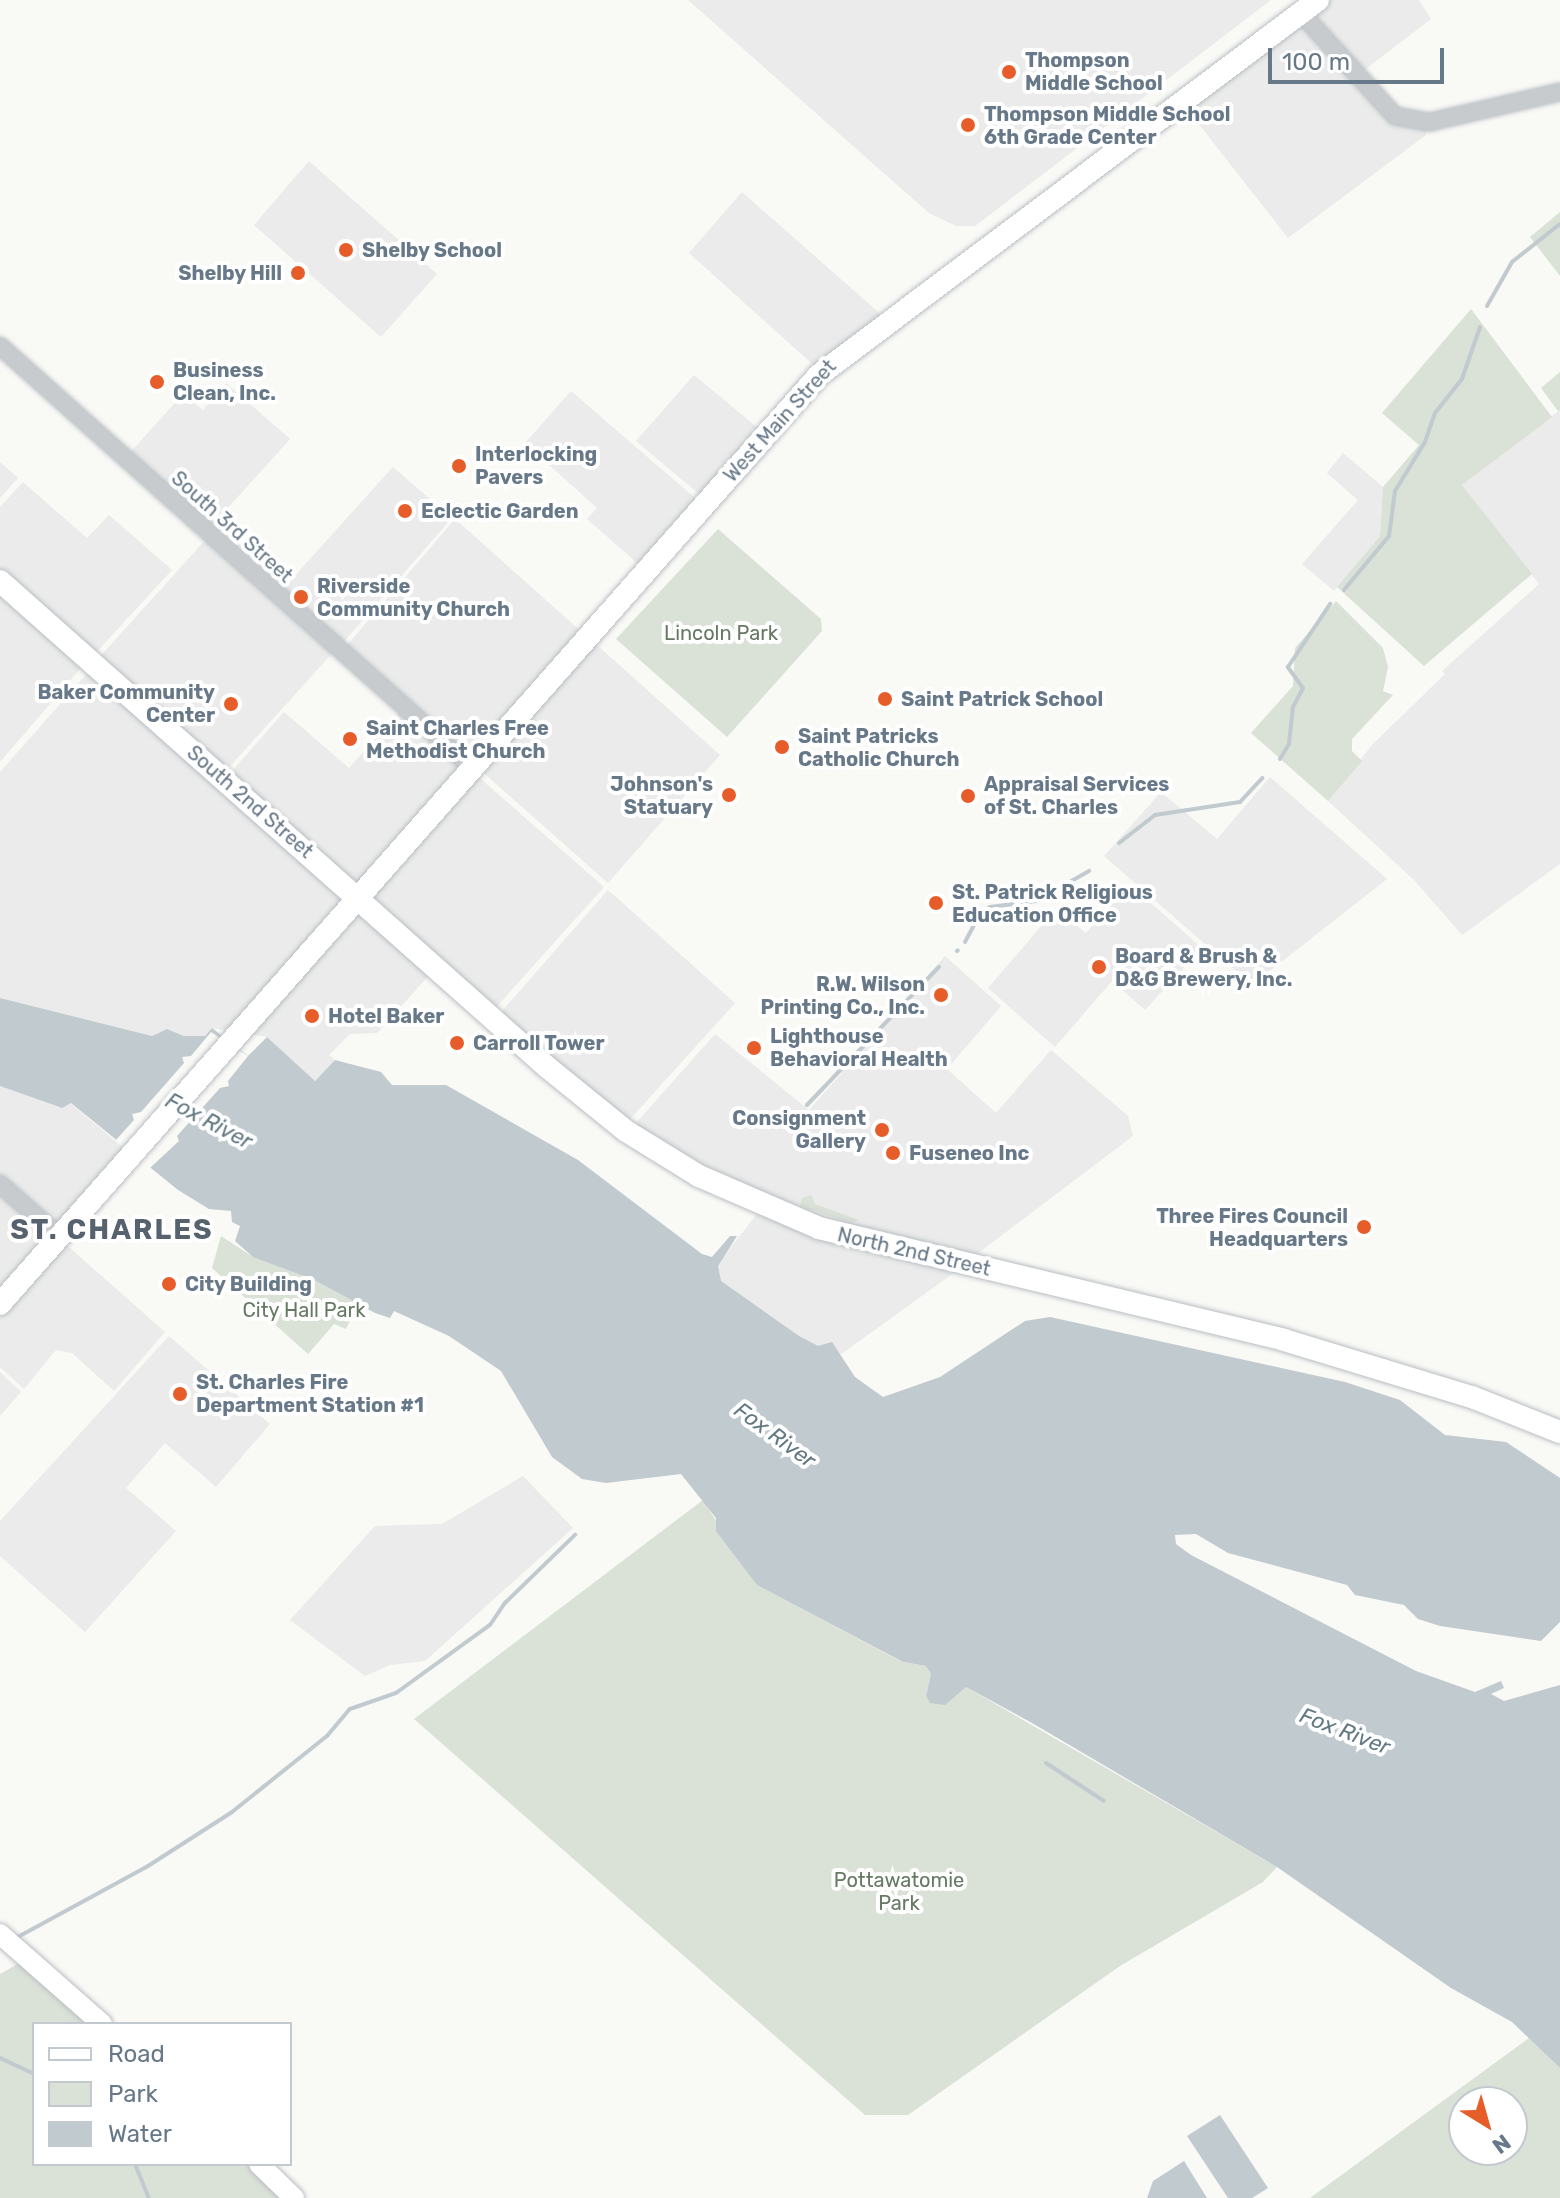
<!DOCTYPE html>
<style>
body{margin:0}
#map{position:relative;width:1560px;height:2198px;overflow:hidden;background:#f9f9f6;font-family:Rubik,sans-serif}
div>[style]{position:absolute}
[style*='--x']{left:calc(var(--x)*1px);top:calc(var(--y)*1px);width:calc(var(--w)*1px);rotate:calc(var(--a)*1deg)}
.built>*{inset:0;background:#eaebea}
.green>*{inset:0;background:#dae1d7}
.water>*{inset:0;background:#c1cacf}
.pier>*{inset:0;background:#f9f9f6}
.stream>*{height:4px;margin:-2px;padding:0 2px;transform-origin:2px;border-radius:2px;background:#c1cacf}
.roads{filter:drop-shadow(0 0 2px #b9bec3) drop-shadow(0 0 2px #b9bec3)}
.tertiary>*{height:16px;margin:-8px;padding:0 8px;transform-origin:8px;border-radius:8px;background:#c7cbce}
.secondary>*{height:20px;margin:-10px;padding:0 10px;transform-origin:10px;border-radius:10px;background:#fff}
.primary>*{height:22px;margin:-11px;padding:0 11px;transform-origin:11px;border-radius:11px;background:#fff}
.dots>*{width:22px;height:22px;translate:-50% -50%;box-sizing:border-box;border:4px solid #fff;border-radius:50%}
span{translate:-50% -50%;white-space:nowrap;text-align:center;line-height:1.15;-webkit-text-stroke:8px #fff;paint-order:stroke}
.poi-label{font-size:20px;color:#677888;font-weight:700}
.left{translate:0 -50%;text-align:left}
.right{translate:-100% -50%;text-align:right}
.street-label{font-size:20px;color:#677888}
.park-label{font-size:20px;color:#667a63}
.water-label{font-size:22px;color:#637983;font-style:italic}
.district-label{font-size:28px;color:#56626d;font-weight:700;letter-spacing:2px}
.legend{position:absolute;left:32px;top:2022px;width:260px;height:144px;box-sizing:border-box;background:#fff;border:2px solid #c2c9cf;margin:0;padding:10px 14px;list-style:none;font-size:24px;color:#677888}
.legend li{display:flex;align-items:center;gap:16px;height:40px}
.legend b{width:40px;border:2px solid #c2c9cf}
.north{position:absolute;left:1448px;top:2086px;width:80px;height:80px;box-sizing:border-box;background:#fff;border:2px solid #c2c9cf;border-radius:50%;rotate:143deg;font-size:22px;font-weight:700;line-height:32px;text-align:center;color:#677888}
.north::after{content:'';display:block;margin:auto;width:28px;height:36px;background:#e65d29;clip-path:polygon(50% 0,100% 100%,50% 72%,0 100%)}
.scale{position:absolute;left:1268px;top:48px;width:176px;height:36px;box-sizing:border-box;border:4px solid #677888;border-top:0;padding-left:10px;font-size:24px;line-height:28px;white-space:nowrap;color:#677888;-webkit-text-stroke:6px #fff;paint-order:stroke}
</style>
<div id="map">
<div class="built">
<i style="clip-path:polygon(688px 0,1271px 0,975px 226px,956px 226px,929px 213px)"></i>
<i style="clip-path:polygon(1323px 0,1419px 0,1431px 19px,1359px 74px,1306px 14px)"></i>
<i style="clip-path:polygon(1301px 16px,1380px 108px,1428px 124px,1426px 135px,1288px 238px,1183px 104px)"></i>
<i style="clip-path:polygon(309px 161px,437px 274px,381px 337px,254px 225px)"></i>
<i style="clip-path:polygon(742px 192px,885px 318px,819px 370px,689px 253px)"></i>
<i style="clip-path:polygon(694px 375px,764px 433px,705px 499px,636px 441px)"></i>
<i style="clip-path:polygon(226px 383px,290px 439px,209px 529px,127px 456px,183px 394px,203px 410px)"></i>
<i style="clip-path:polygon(571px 391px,702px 504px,644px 569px,587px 519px,597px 508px,525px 443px)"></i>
<i style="clip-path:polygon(1560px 410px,1560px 864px,1462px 935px,1414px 880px,1328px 801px,1372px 745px,1445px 674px,1442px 671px,1539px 584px,1462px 485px)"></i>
<i style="clip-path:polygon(1343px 453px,1383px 487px,1380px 536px,1334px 591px,1302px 564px,1358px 500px,1327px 473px)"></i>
<i style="clip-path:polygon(0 462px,18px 478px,0 498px)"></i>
<i style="clip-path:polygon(393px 467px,452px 518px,340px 646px,280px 592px)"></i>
<i style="clip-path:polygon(23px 482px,87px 538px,109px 515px,172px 570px,92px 657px,0 577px,0 507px)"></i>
<i style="clip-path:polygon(455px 519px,584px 634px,474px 764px,343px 650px)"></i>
<i style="clip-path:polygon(209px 536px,336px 649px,223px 774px,96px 661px)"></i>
<i style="clip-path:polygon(0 585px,87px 661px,0 762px)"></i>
<i style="clip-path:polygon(589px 638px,720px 755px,608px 883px,478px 768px)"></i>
<i style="clip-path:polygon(92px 668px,354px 897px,236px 1032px,212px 1028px,205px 1036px,184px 1036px,167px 1029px,152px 1036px,0 998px,0 772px)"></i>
<i style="clip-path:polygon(401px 710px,469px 769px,357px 894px,226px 778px,284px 712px,349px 768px)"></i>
<i style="clip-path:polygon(474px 773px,604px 887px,490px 1014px,434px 970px,377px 1033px,350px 1034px,329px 1055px,335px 1060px,315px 1081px,267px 1037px,245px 1033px)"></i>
<i style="clip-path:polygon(1270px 777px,1387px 879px,1252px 985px,1104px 856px,1161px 792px,1217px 839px)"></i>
<i style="clip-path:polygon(1129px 884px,1202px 948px,1145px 1010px,1112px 981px,1055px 1047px,988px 988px,1056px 909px,1086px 933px)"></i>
<i style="clip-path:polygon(608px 890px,735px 1003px,624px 1126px,496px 1018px)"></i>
<i style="clip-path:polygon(945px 956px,1001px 1006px,947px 1069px,996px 1113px,1051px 1050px,1128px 1116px,1133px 1136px,969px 1260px,832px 1229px,630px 1130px,715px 1034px,809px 1110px)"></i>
<i style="clip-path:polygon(0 1086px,61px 1108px,70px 1103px,130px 1153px,0 1300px)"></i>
<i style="clip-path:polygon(761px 1209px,962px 1267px,833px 1360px,703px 1282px)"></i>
<i style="clip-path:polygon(61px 1240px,165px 1332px,114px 1391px,72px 1353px,56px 1350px,24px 1389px,0 1367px,0 1308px)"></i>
<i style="clip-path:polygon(169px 1336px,270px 1424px,216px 1487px,165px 1443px,126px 1488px,176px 1531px,85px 1632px,0 1556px,0 1521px)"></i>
<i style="clip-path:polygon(0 1372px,21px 1392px,0 1416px)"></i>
<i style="clip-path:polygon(523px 1476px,573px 1528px,425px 1661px,390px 1665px,365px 1676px,290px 1620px,375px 1526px,442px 1524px)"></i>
</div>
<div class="green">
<i style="clip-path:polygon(1560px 212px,1560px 276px,1530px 237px)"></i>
<i style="clip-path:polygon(1471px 309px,1552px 417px,1462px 485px,1532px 574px,1424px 666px,1337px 587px,1380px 536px,1383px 487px,1419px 445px,1382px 413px)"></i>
<i style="clip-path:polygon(1560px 372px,1560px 410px,1558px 411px,1541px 388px)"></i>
<i style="clip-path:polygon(718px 529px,821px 619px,822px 631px,727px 737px,616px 639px)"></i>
<i style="clip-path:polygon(1336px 601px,1383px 648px,1388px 667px,1383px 691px,1393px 695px,1352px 739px,1352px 751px,1362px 761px,1328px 801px,1251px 733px,1293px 686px,1295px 648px)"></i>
<i style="clip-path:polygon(811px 1195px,815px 1204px,859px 1220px,852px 1223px,800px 1206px,802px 1198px)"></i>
<i style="clip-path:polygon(221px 1236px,253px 1257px,314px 1280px,358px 1304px,346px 1329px,334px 1324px,308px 1354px,212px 1268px)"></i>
<i style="clip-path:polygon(703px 1500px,757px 1585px,902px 1662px,926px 1666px,931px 1674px,926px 1696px,930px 1703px,966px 1687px,1277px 1867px,1263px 1882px,1120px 1966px,908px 2115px,865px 2115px,414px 1719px)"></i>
<i style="clip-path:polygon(23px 1961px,94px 2024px,34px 2024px,34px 2164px,253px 2164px,286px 2198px,0 2198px,0 1974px)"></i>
<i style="clip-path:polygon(evenodd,1529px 2038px,1560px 2068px,1560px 2198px,1310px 2198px,1529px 2038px,1464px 2102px,1512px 2102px,1512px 2150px,1464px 2150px,1464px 2102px)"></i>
</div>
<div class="water">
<i style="clip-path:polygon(0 998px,152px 1036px,167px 1029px,184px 1036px,205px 1036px,212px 1028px,248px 1056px,267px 1037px,315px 1081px,335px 1060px,381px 1072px,392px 1085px,446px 1085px,578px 1160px,702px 1254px,712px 1257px,730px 1236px,737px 1236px,718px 1266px,721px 1281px,799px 1336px,818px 1346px,832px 1342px,855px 1377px,883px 1397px,940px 1377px,1025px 1321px,1050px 1317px,1345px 1382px,1400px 1400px,1445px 1435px,1506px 1442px,1560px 1478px,1560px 1622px,1541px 1641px,1440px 1626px,1418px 1619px,1404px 1605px,1355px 1595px,1347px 1585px,1228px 1553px,1196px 1534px,1175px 1535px,1176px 1544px,1191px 1555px,1416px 1671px,1475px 1692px,1501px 1681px,1504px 1688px,1491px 1694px,1504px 1701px,1560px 1685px,1560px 2068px,1512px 2022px,1451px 1988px,1277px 1867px,1032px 1723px,966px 1687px,945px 1705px,930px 1703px,926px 1696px,931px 1674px,926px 1666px,903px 1662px,757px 1585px,716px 1531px,716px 1518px,681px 1474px,606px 1483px,582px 1479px,552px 1457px,501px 1371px,449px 1336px,394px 1311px,390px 1318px,375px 1313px,314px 1280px,253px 1257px,235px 1241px,240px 1226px,232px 1222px,231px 1211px,209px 1209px,178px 1190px,71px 1103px,62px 1108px,0 1086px)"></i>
<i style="clip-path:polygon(1220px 2115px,1268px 2188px,1252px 2198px,1228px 2198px,1187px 2136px)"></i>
<i style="clip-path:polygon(1184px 2161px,1207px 2198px,1147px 2198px,1153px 2181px)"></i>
</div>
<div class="pier">
<i style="clip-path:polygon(211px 1032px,248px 1056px,228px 1081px,229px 1086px,220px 1088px,177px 1136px,179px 1141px,150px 1168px,115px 1141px,134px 1120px,132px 1114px,141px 1112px,184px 1063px,182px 1057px,191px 1056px)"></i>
</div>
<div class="stream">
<i style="--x:1487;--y:306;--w:51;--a:-60.4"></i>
<i style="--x:1512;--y:262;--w:61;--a:-38.4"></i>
<i style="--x:1344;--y:590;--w:70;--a:-50.2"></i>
<i style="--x:1389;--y:536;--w:45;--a:-82.4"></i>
<i style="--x:1395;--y:491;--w:57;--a:-58.5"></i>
<i style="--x:1425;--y:442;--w:31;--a:-71"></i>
<i style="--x:1435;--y:413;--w:43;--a:-51.5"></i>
<i style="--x:1462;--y:379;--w:55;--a:-70.9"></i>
<i style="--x:1280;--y:759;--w:17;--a:-59"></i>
<i style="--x:1289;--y:744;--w:37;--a:-84"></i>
<i style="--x:1293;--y:707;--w:21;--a:-62"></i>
<i style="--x:1303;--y:688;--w:26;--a:-126"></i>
<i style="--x:1288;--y:667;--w:76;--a:-56.3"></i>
<i style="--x:1119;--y:843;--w:46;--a:-37.9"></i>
<i style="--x:1155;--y:815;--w:86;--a:-8.7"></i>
<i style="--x:1240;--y:802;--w:33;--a:-47"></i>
<i style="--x:965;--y:942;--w:32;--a:-62"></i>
<i style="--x:980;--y:914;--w:12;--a:-35"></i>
<i style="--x:990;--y:907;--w:46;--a:-7.4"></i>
<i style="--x:1036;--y:901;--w:61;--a:-29.5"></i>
<i style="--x:957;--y:951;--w:1;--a:-45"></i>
<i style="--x:807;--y:1105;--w:191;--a:-46.3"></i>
<i style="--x:1046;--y:1763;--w:69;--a:33.2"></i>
<i style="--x:16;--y:1938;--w:150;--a:-28.6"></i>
<i style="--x:148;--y:1866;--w:100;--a:-32.7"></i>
<i style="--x:232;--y:1812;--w:122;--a:-38.7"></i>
<i style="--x:327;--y:1736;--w:35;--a:-50"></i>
<i style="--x:350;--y:1709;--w:49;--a:-19.2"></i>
<i style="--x:396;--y:1693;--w:116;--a:-35.9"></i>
<i style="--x:490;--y:1625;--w:27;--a:-56"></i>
<i style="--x:505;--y:1603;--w:98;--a:-44.2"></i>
<i style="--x:0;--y:2058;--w:38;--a:25"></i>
<i style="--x:135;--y:2164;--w:37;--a:68"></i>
</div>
<div class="roads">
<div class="tertiary">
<i style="--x:1301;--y:13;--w:139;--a:47.6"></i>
<i style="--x:1395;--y:116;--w:36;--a:10"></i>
<i style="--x:1430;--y:122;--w:133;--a:-13"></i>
<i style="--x:0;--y:346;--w:635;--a:41.75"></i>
<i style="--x:0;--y:1184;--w:80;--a:41.5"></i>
</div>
<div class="secondary">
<i style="--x:0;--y:1934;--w:136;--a:41.4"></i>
<i style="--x:259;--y:2164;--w:49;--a:44.2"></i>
</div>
<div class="primary">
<i style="--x:0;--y:581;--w:732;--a:41.62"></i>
<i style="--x:547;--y:1067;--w:102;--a:39"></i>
<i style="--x:626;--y:1131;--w:86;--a:31.7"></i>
<i style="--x:699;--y:1176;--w:131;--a:23.4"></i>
<i style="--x:819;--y:1228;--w:478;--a:13.5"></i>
<i style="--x:1284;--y:1340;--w:196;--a:16.9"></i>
<i style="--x:1472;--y:1397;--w:95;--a:21.7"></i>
<i style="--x:0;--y:1304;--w:1238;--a:-48.6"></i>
<i style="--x:819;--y:375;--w:624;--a:-36.92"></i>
</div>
</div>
<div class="dots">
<i style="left:1009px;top:72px;background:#e65d29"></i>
<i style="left:968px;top:125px;background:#e65d29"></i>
<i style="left:346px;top:250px;background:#e65d29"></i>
<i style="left:298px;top:273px;background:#e65d29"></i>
<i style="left:157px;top:382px;background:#e65d29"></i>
<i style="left:459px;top:466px;background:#e65d29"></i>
<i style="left:405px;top:511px;background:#e65d29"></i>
<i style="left:301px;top:597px;background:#e65d29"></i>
<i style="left:885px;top:699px;background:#e65d29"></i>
<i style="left:231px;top:704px;background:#e65d29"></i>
<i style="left:350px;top:739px;background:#e65d29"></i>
<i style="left:782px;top:747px;background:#e65d29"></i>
<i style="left:729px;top:795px;background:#e65d29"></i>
<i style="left:968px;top:796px;background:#e65d29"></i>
<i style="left:936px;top:903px;background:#e65d29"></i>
<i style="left:1099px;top:967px;background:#e65d29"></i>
<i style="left:941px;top:995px;background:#e65d29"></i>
<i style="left:312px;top:1016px;background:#e65d29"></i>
<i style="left:457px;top:1043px;background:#e65d29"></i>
<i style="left:754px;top:1048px;background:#e65d29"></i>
<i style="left:882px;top:1130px;background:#e65d29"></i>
<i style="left:893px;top:1153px;background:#e65d29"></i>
<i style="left:1364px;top:1227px;background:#e65d29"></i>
<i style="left:169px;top:1284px;background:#e65d29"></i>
<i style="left:180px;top:1394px;background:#e65d29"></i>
</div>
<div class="poi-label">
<span class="left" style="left:1025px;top:72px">Thompson<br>Middle School</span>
<span class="left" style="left:984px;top:126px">Thompson Middle School<br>6th Grade Center</span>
<span class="left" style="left:362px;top:250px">Shelby School</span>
<span class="right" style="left:282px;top:273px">Shelby Hill</span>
<span class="left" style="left:173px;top:382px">Business<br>Clean, Inc.</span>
<span class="left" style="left:475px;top:466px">Interlocking<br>Pavers</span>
<span class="left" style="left:421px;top:511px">Eclectic Garden</span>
<span class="left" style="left:317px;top:598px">Riverside<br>Community Church</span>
<span class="right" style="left:215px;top:704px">Baker Community<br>Center</span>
<span class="left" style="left:901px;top:699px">Saint Patrick School</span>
<span class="left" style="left:366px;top:740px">Saint Charles Free<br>Methodist Church</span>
<span class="left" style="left:798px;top:748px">Saint Patricks<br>Catholic Church</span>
<span class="right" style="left:713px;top:796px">Johnson's<br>Statuary</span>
<span class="left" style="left:984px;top:796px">Appraisal Services<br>of St. Charles</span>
<span class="left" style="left:952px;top:904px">St. Patrick Religious<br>Education Office</span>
<span class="left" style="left:1115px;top:968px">Board &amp; Brush &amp;<br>D&amp;G Brewery, Inc.</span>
<span class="right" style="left:925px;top:996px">R.W. Wilson<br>Printing Co., Inc.</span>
<span class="left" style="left:328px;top:1016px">Hotel Baker</span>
<span class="left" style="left:770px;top:1048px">Lighthouse<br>Behavioral Health</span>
<span class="left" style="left:473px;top:1043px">Carroll Tower</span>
<span class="right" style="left:866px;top:1130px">Consignment<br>Gallery</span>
<span class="left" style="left:909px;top:1153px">Fuseneo Inc</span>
<span class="right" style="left:1348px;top:1228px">Three Fires Council<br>Headquarters</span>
<span class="left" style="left:185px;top:1284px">City Building</span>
<span class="left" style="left:196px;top:1394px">St. Charles Fire<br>Department Station #1</span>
</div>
<div class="street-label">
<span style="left:780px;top:421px;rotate:-48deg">West Main Street</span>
<span style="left:232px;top:527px;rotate:42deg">South 3rd Street</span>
<span style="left:250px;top:802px;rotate:41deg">South 2nd Street</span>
<span style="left:914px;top:1252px;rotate:13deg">North 2nd Street</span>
</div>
<div class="park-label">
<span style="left:721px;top:633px">Lincoln Park</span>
<span style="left:304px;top:1310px">City Hall Park</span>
<span style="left:899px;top:1892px">Pottawatomie<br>Park</span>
</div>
<div class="water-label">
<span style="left:209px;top:1121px;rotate:28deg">Fox River</span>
<span style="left:775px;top:1435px;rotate:36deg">Fox River</span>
<span style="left:1345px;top:1731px;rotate:21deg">Fox River</span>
</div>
<div class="district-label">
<span style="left:112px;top:1230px">ST. CHARLES</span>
</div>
<ul class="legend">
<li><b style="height:10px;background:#fff"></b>Road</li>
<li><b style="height:22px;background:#dae1d7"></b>Park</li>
<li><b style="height:22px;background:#c1cacf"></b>Water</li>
</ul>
<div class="north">N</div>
<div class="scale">100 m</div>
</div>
